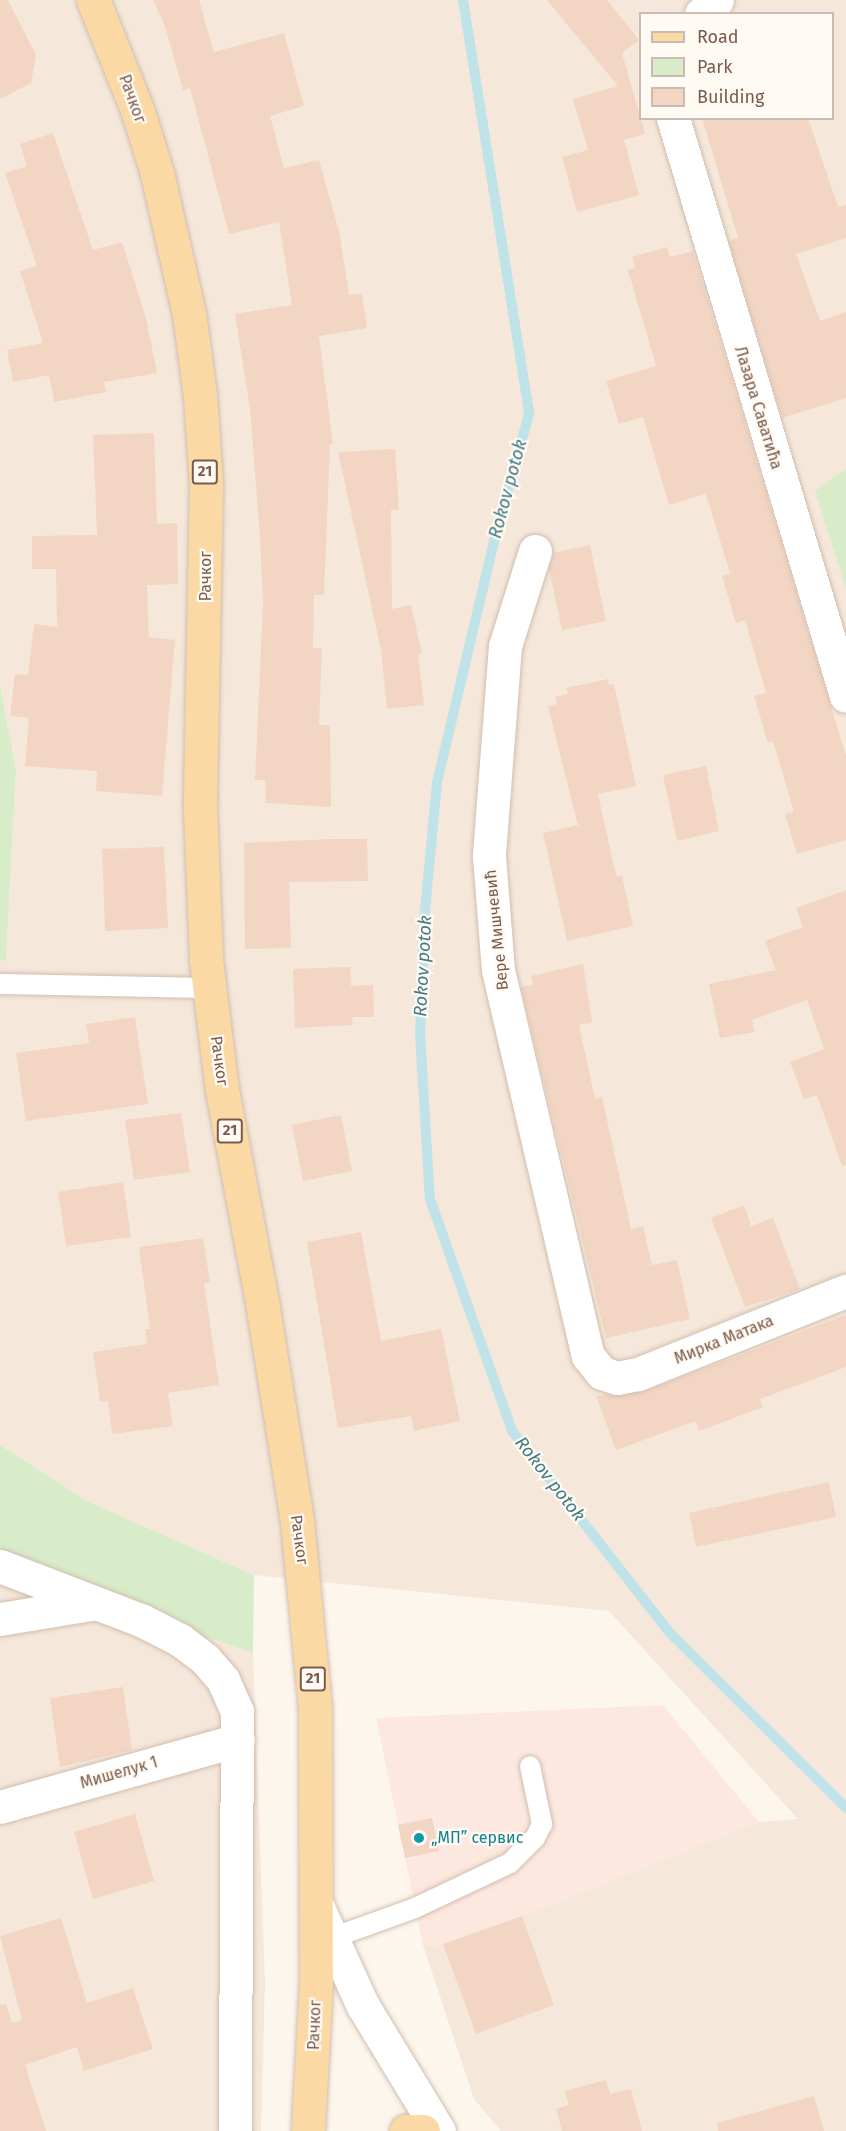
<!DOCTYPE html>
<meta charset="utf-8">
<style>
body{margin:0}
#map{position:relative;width:846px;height:2131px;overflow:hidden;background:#fdf6ec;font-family:"Fira Sans",sans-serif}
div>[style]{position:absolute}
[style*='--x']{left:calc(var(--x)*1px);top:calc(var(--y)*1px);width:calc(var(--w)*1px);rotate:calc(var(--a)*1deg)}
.residential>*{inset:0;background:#f5e8da}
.commercial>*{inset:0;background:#fde8e0}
.green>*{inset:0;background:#d8ecc9}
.stream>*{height:10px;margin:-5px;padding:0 5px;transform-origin:5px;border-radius:5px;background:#bfe3e8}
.building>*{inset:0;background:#f3d5c3}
.roads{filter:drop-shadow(0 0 2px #d1beb0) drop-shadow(0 0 2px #d1beb0)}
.lane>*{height:20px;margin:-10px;padding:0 10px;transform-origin:10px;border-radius:10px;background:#fff}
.street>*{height:33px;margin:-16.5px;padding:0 16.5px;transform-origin:16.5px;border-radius:16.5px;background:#fff}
.secondary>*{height:33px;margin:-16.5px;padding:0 16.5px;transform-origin:16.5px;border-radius:16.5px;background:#fff}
.primary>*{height:33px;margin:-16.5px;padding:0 16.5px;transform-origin:16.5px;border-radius:16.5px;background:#fbd9a5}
.dots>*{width:16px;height:16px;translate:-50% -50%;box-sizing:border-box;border:3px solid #fffaf3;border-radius:50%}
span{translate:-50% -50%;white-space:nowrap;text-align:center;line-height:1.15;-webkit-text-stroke:4.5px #fffaf3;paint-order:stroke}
.shield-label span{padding:2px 4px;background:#fffaf3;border:2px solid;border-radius:4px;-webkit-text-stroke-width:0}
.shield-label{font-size:15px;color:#7a5c4d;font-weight:700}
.street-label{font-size:16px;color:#7a5c4d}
.culture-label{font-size:16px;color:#0d838f}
.left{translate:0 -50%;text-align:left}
.water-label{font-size:18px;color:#437c86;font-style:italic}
.legend{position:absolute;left:639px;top:12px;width:195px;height:108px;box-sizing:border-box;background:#fffaf3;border:2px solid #cabbb1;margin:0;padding:8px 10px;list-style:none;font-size:18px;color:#7a5c4d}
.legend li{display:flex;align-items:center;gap:12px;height:30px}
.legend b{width:30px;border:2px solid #cabbb1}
</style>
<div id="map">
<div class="residential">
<i style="clip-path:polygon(evenodd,0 0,846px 0,846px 2131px,501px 2131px,474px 2099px,423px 1945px,443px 1944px,522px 1916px,759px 1822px,798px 1819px,609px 1611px,254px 1575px,89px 1502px,0 1445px,0 960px,6px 960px,16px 770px,0 685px,0 0,640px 14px,832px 14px,832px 118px,640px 118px,640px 14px)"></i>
<i style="clip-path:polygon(0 1566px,253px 1653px,265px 1983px,261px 2131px,0 2131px)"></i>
</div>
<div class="commercial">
<i style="clip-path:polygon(663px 1705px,759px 1822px,522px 1916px,443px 1944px,423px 1945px,376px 1718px)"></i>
</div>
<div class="green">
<i style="clip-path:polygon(846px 469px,846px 589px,815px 491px)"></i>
<i style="clip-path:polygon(0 685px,16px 770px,6px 961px,0 960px)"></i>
<i style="clip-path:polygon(0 1445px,89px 1502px,254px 1575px,253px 1653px,0 1566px)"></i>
</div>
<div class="stream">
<i style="--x:463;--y:0;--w:419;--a:80.9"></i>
<i style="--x:529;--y:414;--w:123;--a:105.5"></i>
<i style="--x:496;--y:533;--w:257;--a:103.3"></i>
<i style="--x:437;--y:783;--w:139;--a:95.4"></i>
<i style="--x:424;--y:921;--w:112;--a:92"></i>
<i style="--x:420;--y:1033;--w:166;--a:86.6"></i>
<i style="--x:430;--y:1199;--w:246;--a:70.5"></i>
<i style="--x:512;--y:1431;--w:255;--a:52"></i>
<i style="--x:669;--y:1632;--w:250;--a:44.8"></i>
</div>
<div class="building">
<i style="clip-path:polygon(0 0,8px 0,36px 55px,31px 83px,0 99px)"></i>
<i style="clip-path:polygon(153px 0,199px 0,214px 52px,284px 33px,304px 106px,270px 116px,284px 168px,319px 160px,339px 231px,349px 295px,362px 293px,367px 328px,319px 336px,333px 444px,330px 444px,324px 595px,314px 595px,313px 648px,322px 648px,319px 725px,330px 725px,331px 807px,266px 803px,265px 780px,255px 780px,263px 603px,260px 537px,250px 409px,235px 314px,292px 305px,279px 222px,229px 234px,190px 88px,183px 90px,165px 26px)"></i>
<i style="clip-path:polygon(547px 0,607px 0,639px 40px,622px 53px,645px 134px,624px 140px,639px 195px,577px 212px,562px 157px,588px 150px,573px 99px,618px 86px)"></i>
<i style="clip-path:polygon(702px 118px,808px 118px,838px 207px,846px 205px,846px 238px,796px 254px,820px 321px,846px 312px,846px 398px,782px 418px,729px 241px,738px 238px)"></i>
<i style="clip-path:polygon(53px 133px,93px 250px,122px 242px,146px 318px,157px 373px,104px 382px,106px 392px,54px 402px,49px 375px,13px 382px,7px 350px,43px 343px,20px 271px,37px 266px,5px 173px,27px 166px,20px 144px)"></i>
<i style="clip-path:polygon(667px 247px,670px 257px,693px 251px,846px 756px,846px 840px,797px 854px,785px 814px,794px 812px,773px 741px,768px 743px,754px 696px,766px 693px,745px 620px,736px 623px,722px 576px,730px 573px,709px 504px,705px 494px,669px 505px,643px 417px,619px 424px,606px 381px,656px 366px,628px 270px,635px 268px,632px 257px)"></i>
<i style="clip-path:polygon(154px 433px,157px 524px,177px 523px,178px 584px,147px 585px,149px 637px,175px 640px,162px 796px,96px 791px,97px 771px,25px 766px,29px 718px,10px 716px,15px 674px,28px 675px,34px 624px,57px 627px,56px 569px,32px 569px,32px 536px,97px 535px,93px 435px)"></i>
<i style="clip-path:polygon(395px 449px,399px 510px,391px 510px,392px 609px,411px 605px,422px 654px,418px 654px,424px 705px,387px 709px,381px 650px,338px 452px)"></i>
<i style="clip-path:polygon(590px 545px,606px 621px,562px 630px,549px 570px,553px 553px)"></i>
<i style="clip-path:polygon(608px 679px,609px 685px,614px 684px,636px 786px,598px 794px,616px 876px,622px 876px,633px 926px,567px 941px,543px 833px,578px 825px,548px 706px,557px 704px,555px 697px,568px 694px,566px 688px)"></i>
<i style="clip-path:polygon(706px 766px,719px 831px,677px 841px,663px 775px)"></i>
<i style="clip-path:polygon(332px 839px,367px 839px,368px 881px,289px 882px,291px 948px,245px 949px,244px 843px)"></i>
<i style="clip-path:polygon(164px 847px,168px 928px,105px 931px,102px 849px)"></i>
<i style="clip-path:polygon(846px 890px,846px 1165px,842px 1166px,817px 1095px,804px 1099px,790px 1062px,824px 1049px,807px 1000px,752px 1020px,755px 1032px,720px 1038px,709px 984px,776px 970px,765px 941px,803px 927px,796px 908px)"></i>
<i style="clip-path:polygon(583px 964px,592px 1022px,579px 1025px,595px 1099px,602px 1097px,631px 1229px,643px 1226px,652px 1265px,677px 1260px,690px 1319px,606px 1338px,521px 987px,533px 985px,531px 976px)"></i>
<i style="clip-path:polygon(350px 967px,351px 986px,373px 985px,374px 1017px,352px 1017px,353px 1025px,295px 1028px,293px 969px)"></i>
<i style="clip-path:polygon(135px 1017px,148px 1104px,26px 1121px,16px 1053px,89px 1043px,86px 1024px)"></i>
<i style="clip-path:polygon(181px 1113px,190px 1172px,134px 1180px,125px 1120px)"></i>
<i style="clip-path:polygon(341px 1115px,352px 1171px,303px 1181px,292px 1125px)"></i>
<i style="clip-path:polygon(123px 1182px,131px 1237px,66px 1246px,58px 1192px)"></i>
<i style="clip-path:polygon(744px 1205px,751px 1226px,773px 1218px,800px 1289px,745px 1307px,711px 1218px)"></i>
<i style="clip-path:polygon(361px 1232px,381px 1341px,441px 1329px,460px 1421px,414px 1431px,411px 1416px,338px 1428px,307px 1242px)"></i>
<i style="clip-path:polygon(203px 1238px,210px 1282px,204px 1283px,219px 1385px,168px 1393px,173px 1426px,112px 1434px,108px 1401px,100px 1402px,93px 1352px,147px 1344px,145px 1329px,150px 1329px,139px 1247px)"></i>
<i style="clip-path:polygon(846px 1315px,846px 1367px,760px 1399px,763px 1407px,699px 1431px,696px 1421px,616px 1450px,596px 1396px,645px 1391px)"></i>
<i style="clip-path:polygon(829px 1482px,836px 1517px,696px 1547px,689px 1513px)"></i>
<i style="clip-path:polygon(123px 1687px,132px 1750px,60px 1767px,50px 1698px)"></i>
<i style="clip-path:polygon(135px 1814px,154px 1881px,93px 1899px,74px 1832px)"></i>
<i style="clip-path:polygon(432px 1818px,439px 1851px,405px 1858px,398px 1825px)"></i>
<i style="clip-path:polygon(522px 1916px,554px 2005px,476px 2034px,443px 1944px)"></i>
<i style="clip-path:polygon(61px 1918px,87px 2003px,133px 1988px,153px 2049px,84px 2071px,77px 2047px,25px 2065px,46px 2131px,0 2131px,0 2005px,6px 2004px,12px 2023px,22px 2020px,0 1936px)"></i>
<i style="clip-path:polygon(606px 2080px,610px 2094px,631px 2089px,642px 2131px,562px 2131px,556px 2109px,569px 2105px,565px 2091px)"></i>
<i style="clip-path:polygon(814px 2096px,824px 2131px,718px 2131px,717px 2123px)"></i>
</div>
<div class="roads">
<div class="lane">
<i style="--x:0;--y:984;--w:209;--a:1.1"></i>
<i style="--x:332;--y:1938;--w:88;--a:-19.9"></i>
<i style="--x:415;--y:1908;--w:105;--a:-25.3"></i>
<i style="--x:510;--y:1863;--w:35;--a:-45"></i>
<i style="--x:535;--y:1838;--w:16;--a:-63"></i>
<i style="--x:542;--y:1824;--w:59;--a:-101.7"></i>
</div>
<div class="street">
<i style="--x:701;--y:14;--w:21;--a:-41"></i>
<i style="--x:673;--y:118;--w:603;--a:73.34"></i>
<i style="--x:535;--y:551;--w:100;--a:107.5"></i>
<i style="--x:505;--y:646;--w:211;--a:94.4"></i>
<i style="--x:489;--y:856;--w:114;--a:85.5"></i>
<i style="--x:498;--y:970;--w:396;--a:76.9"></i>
<i style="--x:588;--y:1356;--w:22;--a:51"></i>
<i style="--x:602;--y:1373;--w:16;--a:18"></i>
<i style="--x:617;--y:1378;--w:21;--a:-11"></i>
<i style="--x:638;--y:1374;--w:224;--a:-21.8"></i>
<i style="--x:0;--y:1566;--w:153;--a:21"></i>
<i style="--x:143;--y:1621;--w:42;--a:27.2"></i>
<i style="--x:180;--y:1640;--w:31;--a:37"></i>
<i style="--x:205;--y:1659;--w:28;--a:49"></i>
<i style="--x:223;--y:1680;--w:34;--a:66"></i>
<i style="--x:237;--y:1711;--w:420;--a:90.3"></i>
<i style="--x:0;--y:1619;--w:92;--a:-9.4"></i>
<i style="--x:0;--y:1807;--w:247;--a:-15.7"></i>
</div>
<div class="secondary">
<i style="--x:316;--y:1903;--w:113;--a:65.5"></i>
<i style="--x:363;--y:2006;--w:146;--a:58.7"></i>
</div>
<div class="primary">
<i style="--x:93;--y:0;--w:121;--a:68.1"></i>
<i style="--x:138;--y:112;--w:64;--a:72.7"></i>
<i style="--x:157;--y:173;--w:145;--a:77.2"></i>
<i style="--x:189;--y:314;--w:82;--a:82.3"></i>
<i style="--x:200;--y:395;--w:89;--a:86.1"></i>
<i style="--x:206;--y:484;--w:324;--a:91.1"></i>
<i style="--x:200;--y:808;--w:152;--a:87.7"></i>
<i style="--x:206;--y:960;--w:131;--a:83"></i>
<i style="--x:222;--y:1090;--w:216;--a:79.3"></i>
<i style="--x:262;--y:1302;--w:222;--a:80.9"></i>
<i style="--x:297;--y:1521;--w:189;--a:84.5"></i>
<i style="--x:315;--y:1709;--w:273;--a:89.8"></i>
<i style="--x:316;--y:1982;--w:149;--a:93.1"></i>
<i style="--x:406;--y:2131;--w:17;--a:0"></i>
</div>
</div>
<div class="dots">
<i style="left:419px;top:1838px;background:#0f9aa8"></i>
</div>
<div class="shield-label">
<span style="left:205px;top:472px">21</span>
<span style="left:230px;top:1131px">21</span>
<span style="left:313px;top:1679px">21</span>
</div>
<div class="street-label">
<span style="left:132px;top:99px;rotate:70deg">Рачког</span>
<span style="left:758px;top:408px;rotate:73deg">Лазара Саватића</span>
<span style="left:206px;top:576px;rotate:-90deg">Рачког</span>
<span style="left:497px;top:930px;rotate:-96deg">Вере Мишчевић</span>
<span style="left:219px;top:1061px;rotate:82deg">Рачког</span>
<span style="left:724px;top:1340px;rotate:-22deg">Мирка Матака</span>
<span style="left:299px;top:1540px;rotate:82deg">Рачког</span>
<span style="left:119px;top:1773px;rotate:-16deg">Мишелук 1</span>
<span style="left:315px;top:2025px;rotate:-88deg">Рачког</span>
</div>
<div class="culture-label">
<span class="left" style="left:431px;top:1838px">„МП” сервис</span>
</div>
<div class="water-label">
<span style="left:508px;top:489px;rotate:-75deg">Rokov potok</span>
<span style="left:423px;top:966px;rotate:-87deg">Rokov potok</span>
<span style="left:550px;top:1479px;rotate:52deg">Rokov potok</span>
</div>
<ul class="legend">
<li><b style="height:8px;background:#fbd9a5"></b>Road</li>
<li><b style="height:16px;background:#d8ecc9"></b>Park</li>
<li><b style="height:16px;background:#f3d5c3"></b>Building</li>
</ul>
</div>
